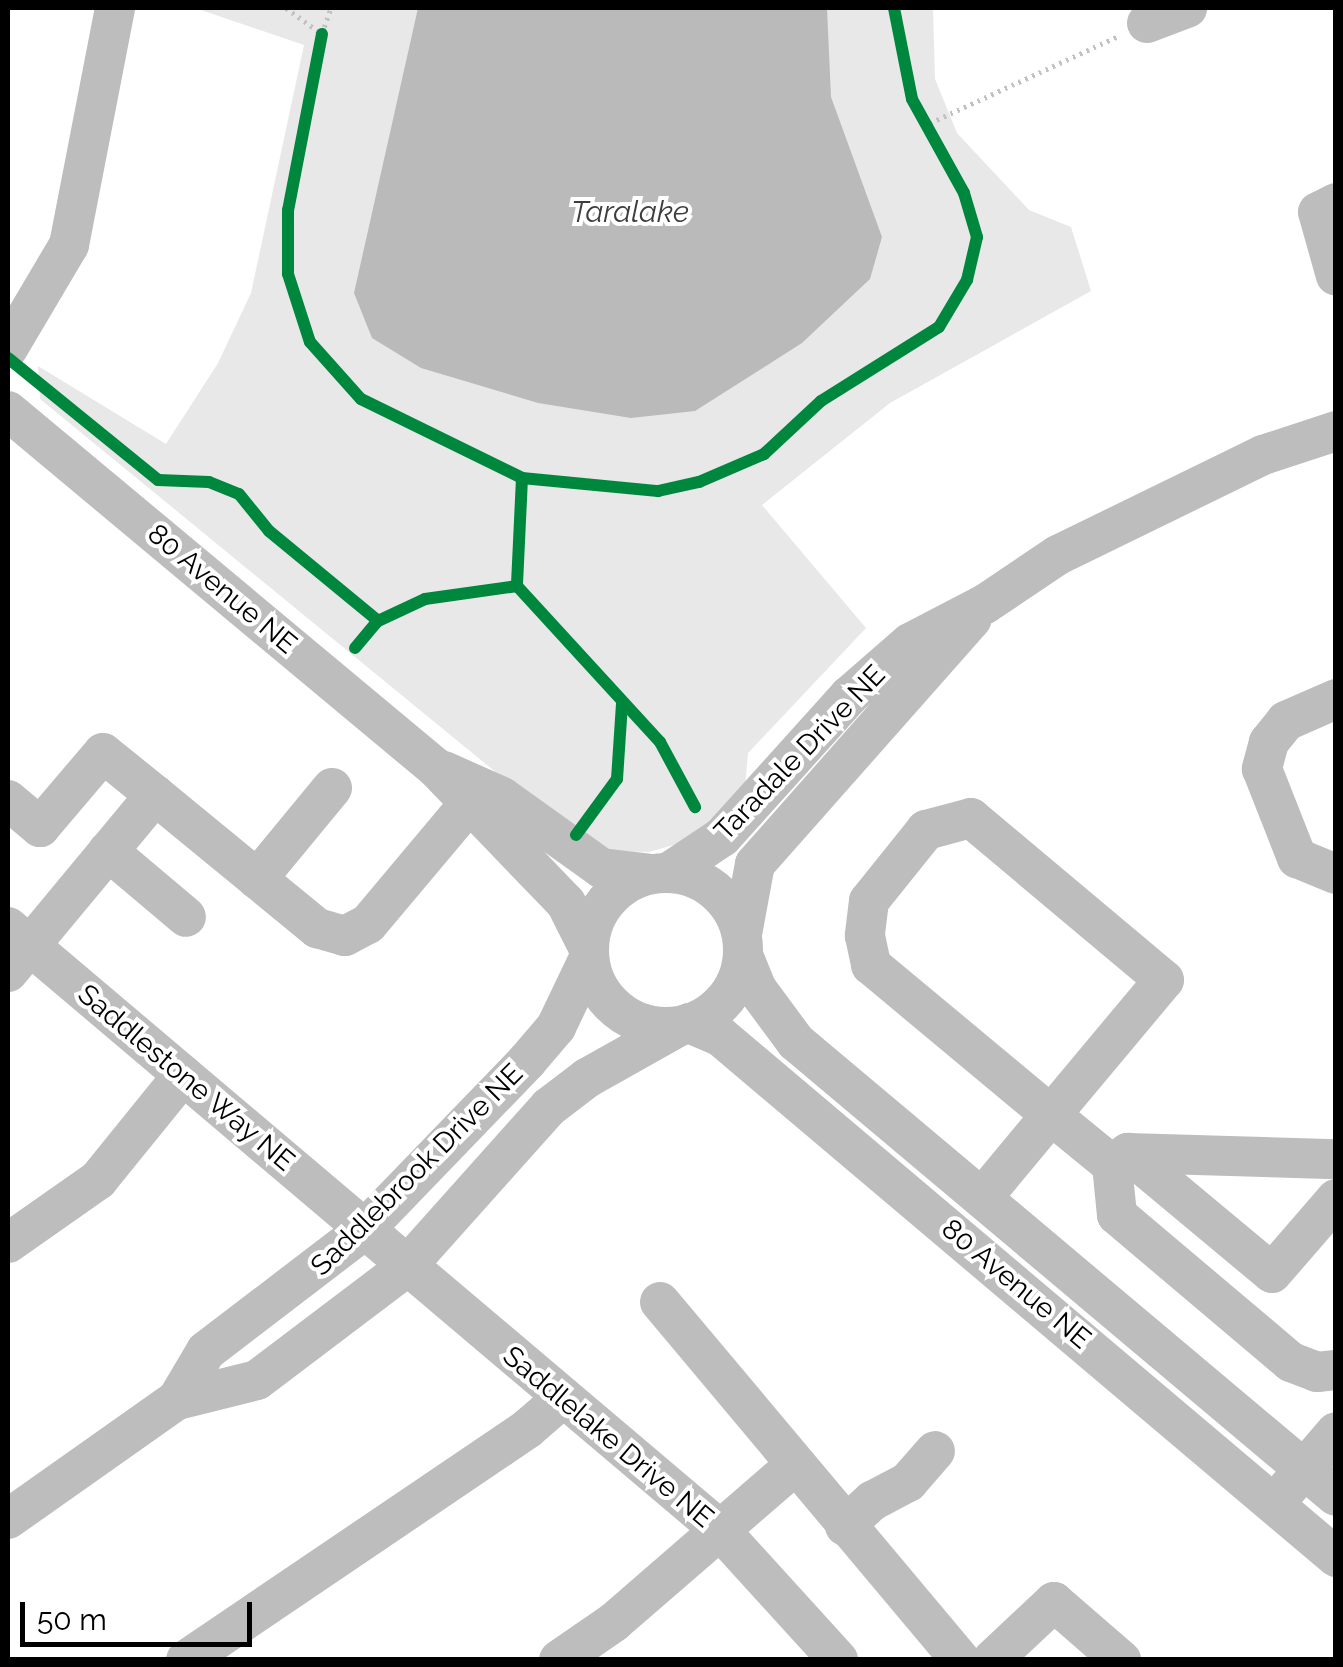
<!DOCTYPE html>
<style>
body{margin:0}
#map{position:relative;width:1343px;height:1667px;overflow:hidden;background:#fff;font-family:Raleway,sans-serif}
div>[style]{position:absolute}
[style*='--x']{left:calc(var(--x)*1px);top:calc(var(--y)*1px);width:calc(var(--w)*1px);rotate:calc(var(--a)*1deg)}
.green>*{inset:0;background:#e8e8e8}
.water>*{inset:0;background:#bababa}
.path>*{height:5px;margin-top:-2.5px;transform-origin:0;background:repeating-linear-gradient(90deg,#c2c2c2 0 2.5px,transparent 0 7.5px)}
.minor>*{height:40px;margin:-20px;padding:0 20px;transform-origin:20px;border-radius:20px;background:#bdbdbd}
.minor>.ring{margin:-20px;padding:0;box-sizing:content-box;background:none;border:40px solid #bdbdbd;border-radius:50%}
.cycleway>*{height:12px;margin:-6px;padding:0 6px;transform-origin:6px;border-radius:6px;background:#00873e}
span{translate:-50% -50%;white-space:nowrap;text-align:center;line-height:1.15;-webkit-text-stroke:8px #fff;paint-order:stroke}
.street-label{font-size:28px;color:#000}
.water-label{font-size:30px;color:#3d3d3d;font-style:italic}
.frame{position:absolute;inset:0;border:10px solid #000;pointer-events:none}
.scale{position:absolute;left:20px;top:1602px;width:232px;height:45px;box-sizing:border-box;border:5px solid #000;border-top:0;padding-left:12px;font-size:30px;line-height:35px;white-space:nowrap;color:#000;-webkit-text-stroke:8px #fff;paint-order:stroke}
</style>
<div id="map">
<div class="green">
<i style="clip-path:polygon(195px 8px,933px 8px,935px 79px,957px 133px,1029px 210px,1071px 227px,1091px 291px,890px 403px,762px 505px,866px 628px,748px 753px,745px 787px,728px 810px,688px 841px,649px 852px,602px 851px,548px 815px,40px 399px,38px 366px,166px 444px,218px 363px,251px 293px,304px 45px)"></i>
</div>
<div class="water">
<i style="clip-path:polygon(418px 8px,827px 8px,831px 97px,882px 237px,870px 279px,802px 343px,695px 411px,631px 418px,538px 403px,421px 368px,372px 338px,354px 293px)"></i>
</div>
<div class="path">
<i style="--x:286;--y:8;--w:44;--a:35.8"></i>
<i style="--x:322;--y:34;--w:28;--a:-71"></i>
<i style="--x:930;--y:123;--w:207;--a:-24.8"></i>
</div>
<div class="minor">
<i style="--x:1147;--y:23;--w:43;--a:-20.6"></i>
<i style="--x:1336;--y:203;--w:20;--a:153"></i>
<i style="--x:1318;--y:212;--w:66;--a:74.3"></i>
<i style="--x:8;--y:348;--w:120;--a:-59.4"></i>
<i style="--x:69;--y:245;--w:241;--a:-79"></i>
<i style="--x:8;--y:411;--w:557;--a:39.83"></i>
<i style="--x:436;--y:768;--w:187;--a:46.1"></i>
<i style="--x:566;--y:903;--w:49;--a:63.4"></i>
<i style="--x:1336;--y:699;--w:55;--a:156.3"></i>
<i style="--x:1286;--y:721;--w:27;--a:129"></i>
<i style="--x:1269;--y:742;--w:28;--a:105"></i>
<i style="--x:1262;--y:769;--w:96;--a:68.5"></i>
<i style="--x:1297;--y:858;--w:42;--a:22.3"></i>
<i style="--x:444;--y:771;--w:64;--a:24.1"></i>
<i style="--x:502;--y:797;--w:122;--a:35.6"></i>
<i style="--x:601;--y:868;--w:50;--a:6.8"></i>
<i style="--x:155;--y:795;--w:210;--a:39.4"></i>
<i style="--x:317;--y:928;--w:29;--a:16"></i>
<i style="--x:345;--y:936;--w:26;--a:-28"></i>
<i style="--x:368;--y:924;--w:154;--a:-50"></i>
<i style="--x:8;--y:800;--w:42;--a:40.2"></i>
<i style="--x:40;--y:827;--w:97;--a:-49.6"></i>
<i style="--x:103;--y:753;--w:67;--a:38.9"></i>
<i style="--x:155;--y:795;--w:230;--a:129.7"></i>
<i style="--x:108;--y:851;--w:102;--a:40.2"></i>
<i class="ring" style="left:589px;top:873px;width:114px;height:114px"></i>
<i style="--x:668;--y:873;--w:65;--a:-33.7"></i>
<i style="--x:722;--y:837;--w:190;--a:-48"></i>
<i style="--x:849;--y:696;--w:81;--a:-41"></i>
<i style="--x:910;--y:643;--w:85;--a:-27.5"></i>
<i style="--x:985;--y:604;--w:88;--a:-33.9"></i>
<i style="--x:1058;--y:555;--w:228;--a:-26"></i>
<i style="--x:1263;--y:455;--w:77;--a:-18.2"></i>
<i style="--x:257;--y:879;--w:118;--a:-50.5"></i>
<i style="--x:8;--y:927;--w:932;--a:40.25"></i>
<i style="--x:719;--y:1529;--w:177;--a:47.7"></i>
<i style="--x:742;--y:934;--w:71;--a:-79.5"></i>
<i style="--x:755;--y:864;--w:327;--a:-48.5"></i>
<i style="--x:743;--y:955;--w:35;--a:68"></i>
<i style="--x:756;--y:988;--w:67;--a:53.5"></i>
<i style="--x:796;--y:1042;--w:705;--a:40.06"></i>
<i style="--x:689;--y:1023;--w:34;--a:23"></i>
<i style="--x:720;--y:1036;--w:807;--a:40.22"></i>
<i style="--x:1128;--y:1153;--w:187;--a:39.8"></i>
<i style="--x:1272;--y:1273;--w:98;--a:-49.1"></i>
<i style="--x:1121;--y:1158;--w:9;--a:-36"></i>
<i style="--x:1128;--y:1153;--w:208;--a:1.7"></i>
<i style="--x:1112;--y:1165;--w:50;--a:84.3"></i>
<i style="--x:1117;--y:1215;--w:228;--a:40.2"></i>
<i style="--x:1291;--y:1362;--w:28;--a:21"></i>
<i style="--x:1317;--y:1372;--w:19;--a:-6"></i>
<i style="--x:982;--y:1198;--w:108;--a:-50.3"></i>
<i style="--x:1051;--y:1115;--w:176;--a:-50.1"></i>
<i style="--x:1164;--y:980;--w:252;--a:-140"></i>
<i style="--x:971;--y:818;--w:47;--a:165.1"></i>
<i style="--x:926;--y:830;--w:91;--a:128.8"></i>
<i style="--x:869;--y:901;--w:35;--a:97"></i>
<i style="--x:865;--y:936;--w:30;--a:78"></i>
<i style="--x:871;--y:965;--w:234;--a:39.8"></i>
<i style="--x:1051;--y:1115;--w:79;--a:39.3"></i>
<i style="--x:8;--y:1243;--w:110;--a:-35"></i>
<i style="--x:98;--y:1180;--w:135;--a:-51"></i>
<i style="--x:660;--y:1302;--w:467;--a:50"></i>
<i style="--x:177;--y:1400;--w:57;--a:-59.4"></i>
<i style="--x:206;--y:1351;--w:199;--a:-37.4"></i>
<i style="--x:364;--y:1230;--w:235;--a:-46"></i>
<i style="--x:527;--y:1061;--w:45;--a:-49.5"></i>
<i style="--x:556;--y:1027;--w:76;--a:-64.4"></i>
<i style="--x:1287;--y:1489;--w:75;--a:-49.3"></i>
<i style="--x:8;--y:1519;--w:207;--a:-35.2"></i>
<i style="--x:177;--y:1400;--w:82;--a:-14"></i>
<i style="--x:257;--y:1380;--w:186;--a:-37.1"></i>
<i style="--x:405;--y:1268;--w:216;--a:-48.2"></i>
<i style="--x:549;--y:1107;--w:48;--a:-37.3"></i>
<i style="--x:587;--y:1078;--w:104;--a:-29.3"></i>
<i style="--x:845;--y:1526;--w:37;--a:-43"></i>
<i style="--x:872;--y:1501;--w:41;--a:-27.8"></i>
<i style="--x:908;--y:1482;--w:41;--a:-48.9"></i>
<i style="--x:186;--y:1660;--w:412;--a:-34.1"></i>
<i style="--x:527;--y:1429;--w:48;--a:-40.7"></i>
<i style="--x:559;--y:1660;--w:67;--a:-34.6"></i>
<i style="--x:614;--y:1622;--w:237;--a:-40.9"></i>
<i style="--x:992;--y:1660;--w:85;--a:-43.1"></i>
<i style="--x:1054;--y:1602;--w:89;--a:40.9"></i>
</div>
<div class="cycleway">
<i style="--x:322;--y:34;--w:179;--a:100.9"></i>
<i style="--x:288;--y:210;--w:64;--a:90"></i>
<i style="--x:288;--y:274;--w:71;--a:72.1"></i>
<i style="--x:310;--y:342;--w:76;--a:48.2"></i>
<i style="--x:361;--y:399;--w:179;--a:26.1"></i>
<i style="--x:522;--y:478;--w:137;--a:5.5"></i>
<i style="--x:658;--y:491;--w:42;--a:-12.4"></i>
<i style="--x:699;--y:482;--w:71;--a:-23.3"></i>
<i style="--x:764;--y:454;--w:78;--a:-42.9"></i>
<i style="--x:821;--y:401;--w:139;--a:-32.1"></i>
<i style="--x:939;--y:327;--w:55;--a:-59.2"></i>
<i style="--x:967;--y:280;--w:44;--a:-76.9"></i>
<i style="--x:977;--y:237;--w:46;--a:-106.5"></i>
<i style="--x:964;--y:193;--w:107;--a:-119"></i>
<i style="--x:912;--y:99;--w:93;--a:-101.2"></i>
<i style="--x:8;--y:358;--w:193;--a:39.1"></i>
<i style="--x:158;--y:480;--w:51;--a:2.2"></i>
<i style="--x:209;--y:482;--w:32;--a:22"></i>
<i style="--x:239;--y:494;--w:48;--a:51"></i>
<i style="--x:269;--y:531;--w:141;--a:39.5"></i>
<i style="--x:522;--y:478;--w:108;--a:92.7"></i>
<i style="--x:517;--y:586;--w:212;--a:47.5"></i>
<i style="--x:660;--y:742;--w:74;--a:61.7"></i>
<i style="--x:355;--y:648;--w:35;--a:-50"></i>
<i style="--x:378;--y:621;--w:52;--a:-25.1"></i>
<i style="--x:425;--y:599;--w:93;--a:-8"></i>
<i style="--x:576;--y:835;--w:69;--a:-53.8"></i>
<i style="--x:617;--y:779;--w:75;--a:-86.2"></i>
</div>
<div class="street-label">
<span style="left:222px;top:589px;rotate:40deg">80 Avenue NE</span>
<span style="left:800px;top:753px;rotate:-46deg">Taradale Drive NE</span>
<span style="left:186px;top:1078px;rotate:40deg">Saddlestone Way NE</span>
<span style="left:417px;top:1170px;rotate:-45deg">Saddlebrook Drive NE</span>
<span style="left:1016px;top:1284px;rotate:40deg">80 Avenue NE</span>
<span style="left:608px;top:1437px;rotate:40deg">Saddlelake Drive NE</span>
</div>
<div class="water-label">
<span style="left:630px;top:212px">Taralake</span>
</div>
<div class="frame"></div>
<div class="scale">50 m</div>
</div>
